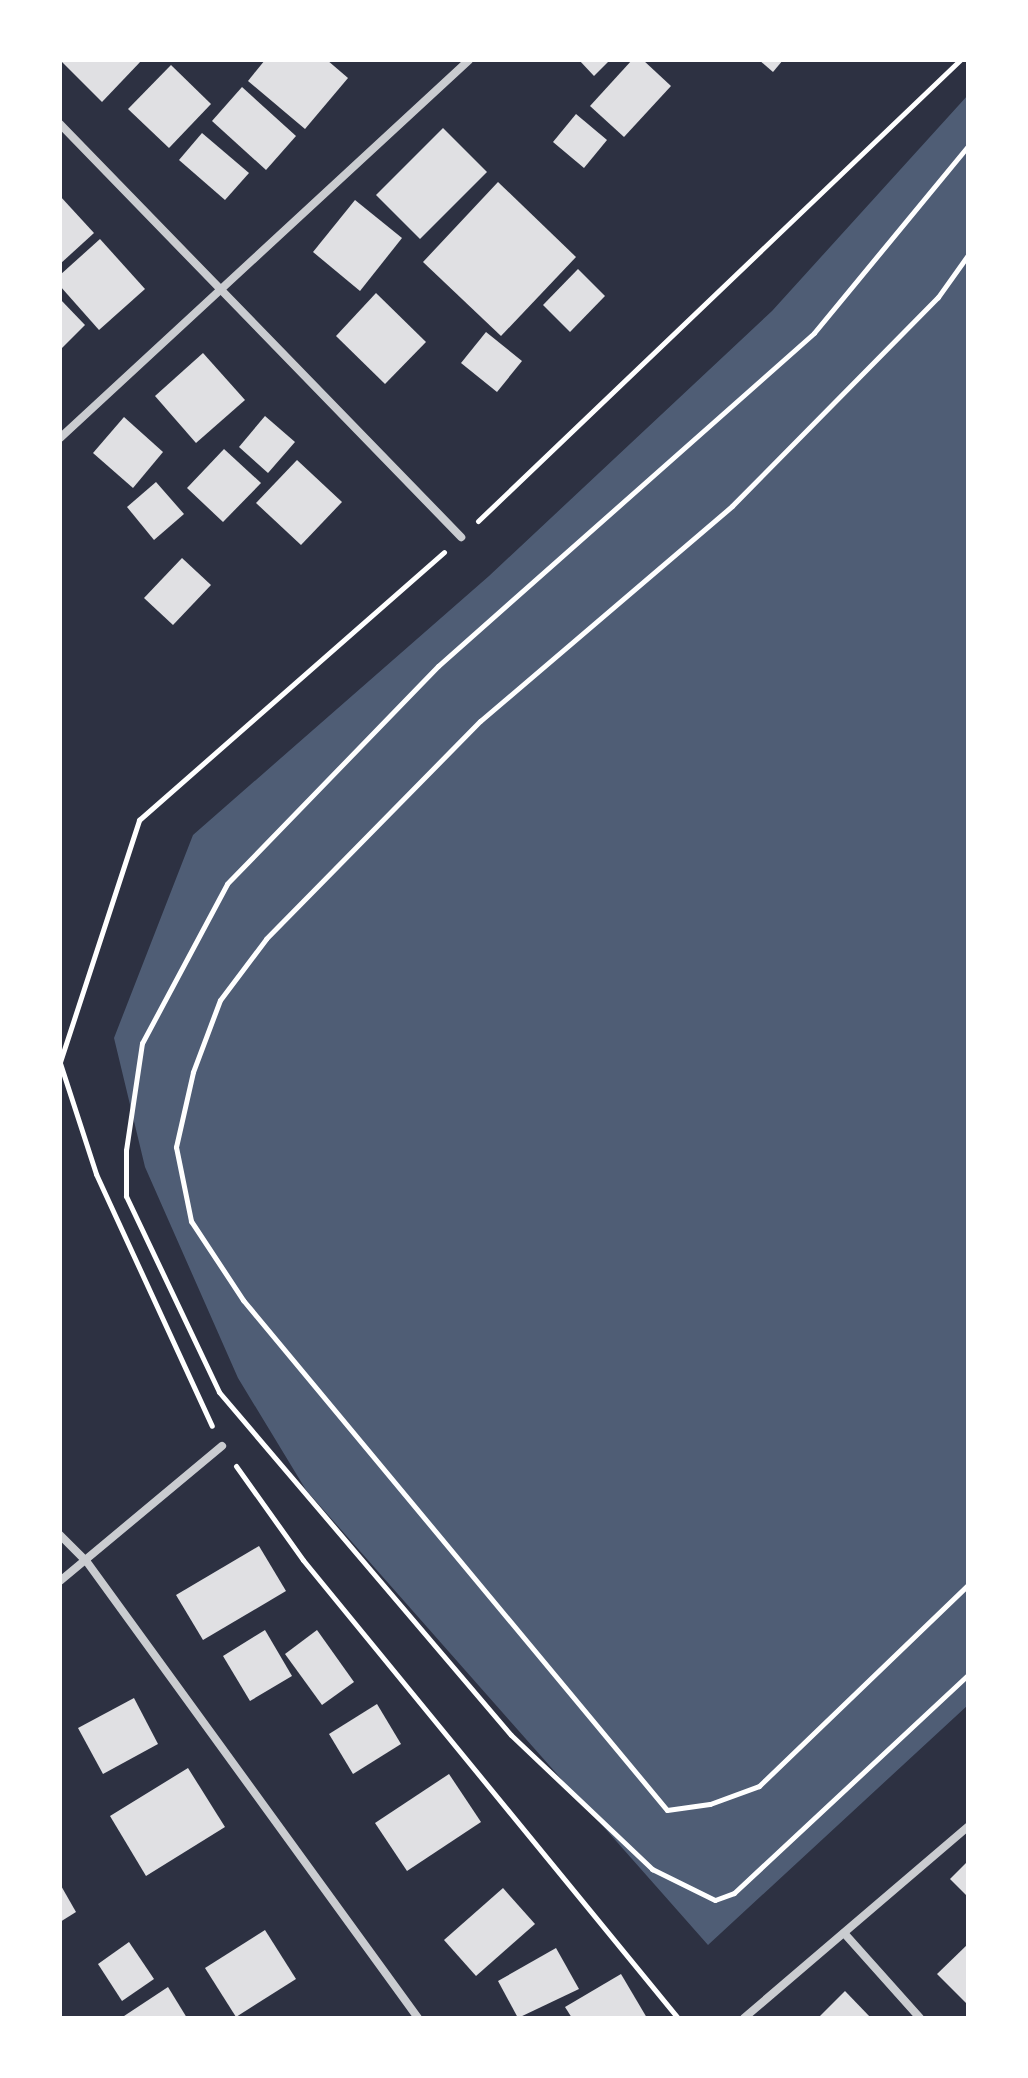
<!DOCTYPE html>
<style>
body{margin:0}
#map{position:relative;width:1028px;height:2078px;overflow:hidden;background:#2d3142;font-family:Karla,sans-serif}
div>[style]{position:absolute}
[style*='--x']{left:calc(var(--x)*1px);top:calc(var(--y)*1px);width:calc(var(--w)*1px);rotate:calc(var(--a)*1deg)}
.water>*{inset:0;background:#4f5d75}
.building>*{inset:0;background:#e0e0e3}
.path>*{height:5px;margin:-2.5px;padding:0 2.5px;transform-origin:2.5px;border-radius:2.5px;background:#fff}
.minor>*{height:8px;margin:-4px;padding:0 4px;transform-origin:4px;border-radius:4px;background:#caccd0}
span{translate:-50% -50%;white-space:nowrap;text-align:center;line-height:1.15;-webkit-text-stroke:6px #fff;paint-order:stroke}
.frame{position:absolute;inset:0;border:62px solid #fff;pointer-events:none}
</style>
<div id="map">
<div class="water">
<i style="clip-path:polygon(968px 95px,968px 1705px,708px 1945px,306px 1490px,238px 1378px,145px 1167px,114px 1038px,193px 835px,489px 576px,772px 311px)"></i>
</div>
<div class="building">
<i style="clip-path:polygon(60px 60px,142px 60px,102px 102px)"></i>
<i style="clip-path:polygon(265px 60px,327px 60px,348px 78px,305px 129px,248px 81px)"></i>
<i style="clip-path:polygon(579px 60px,610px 60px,594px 76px)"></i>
<i style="clip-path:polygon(632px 60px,643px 60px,671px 86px,624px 137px,590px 106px)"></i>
<i style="clip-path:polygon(759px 60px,783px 60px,773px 72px)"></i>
<i style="clip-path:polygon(171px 65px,211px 104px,169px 148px,128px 109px)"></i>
<i style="clip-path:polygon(242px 87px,296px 136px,266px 170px,212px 121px)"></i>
<i style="clip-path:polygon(576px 114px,607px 140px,584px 168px,553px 142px)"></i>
<i style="clip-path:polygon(443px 128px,487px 172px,420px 239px,376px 195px)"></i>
<i style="clip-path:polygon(202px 133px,249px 173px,225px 200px,179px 160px)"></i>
<i style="clip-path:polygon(498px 182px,576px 257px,501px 336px,423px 262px)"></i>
<i style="clip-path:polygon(60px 196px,94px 233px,60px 264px)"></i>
<i style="clip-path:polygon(355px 200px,402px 238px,360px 291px,313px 252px)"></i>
<i style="clip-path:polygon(100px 239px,145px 289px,99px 330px,60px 286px,60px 275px)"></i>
<i style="clip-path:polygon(578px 269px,605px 296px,570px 332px,543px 305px)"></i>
<i style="clip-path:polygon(376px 293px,426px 342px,385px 384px,336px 336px)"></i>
<i style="clip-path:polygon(60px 299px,85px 325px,60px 350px)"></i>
<i style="clip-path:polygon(486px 332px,522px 361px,497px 392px,461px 363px)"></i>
<i style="clip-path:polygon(203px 353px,245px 400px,196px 443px,155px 396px)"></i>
<i style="clip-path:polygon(265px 416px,295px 442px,268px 473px,239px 447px)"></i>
<i style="clip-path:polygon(124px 417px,163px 452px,133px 488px,93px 453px)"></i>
<i style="clip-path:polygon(224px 449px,261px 483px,223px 522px,187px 488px)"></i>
<i style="clip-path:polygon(297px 460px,342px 502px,301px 545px,256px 503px)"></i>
<i style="clip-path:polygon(156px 482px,184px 514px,154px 540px,127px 507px)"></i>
<i style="clip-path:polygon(182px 558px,211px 585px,173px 625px,144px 598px)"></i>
<i style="clip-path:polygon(259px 1546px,286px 1591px,203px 1640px,176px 1595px)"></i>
<i style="clip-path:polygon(265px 1630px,292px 1676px,250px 1701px,223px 1656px)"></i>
<i style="clip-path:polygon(317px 1630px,354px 1682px,322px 1705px,285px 1654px)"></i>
<i style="clip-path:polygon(134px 1698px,158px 1744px,103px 1774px,78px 1728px)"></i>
<i style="clip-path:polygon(377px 1704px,401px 1744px,353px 1774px,329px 1734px)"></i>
<i style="clip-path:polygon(188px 1768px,225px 1827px,146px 1876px,110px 1816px)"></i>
<i style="clip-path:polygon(449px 1774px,481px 1822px,407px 1871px,375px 1823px)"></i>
<i style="clip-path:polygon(968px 1861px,968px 1897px,950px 1879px)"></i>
<i style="clip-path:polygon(60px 1884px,76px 1912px,60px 1922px)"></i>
<i style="clip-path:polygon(503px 1888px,535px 1924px,476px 1976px,444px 1940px)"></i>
<i style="clip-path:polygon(265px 1930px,296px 1979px,236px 2017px,205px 1968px)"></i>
<i style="clip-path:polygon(129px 1942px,154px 1979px,122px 2001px,98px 1964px)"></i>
<i style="clip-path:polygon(968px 1944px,968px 2005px,937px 1974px)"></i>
<i style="clip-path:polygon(556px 1948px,579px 1989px,518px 2018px,498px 1981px)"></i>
<i style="clip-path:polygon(621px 1974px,647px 2018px,572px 2018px,565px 2007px)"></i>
<i style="clip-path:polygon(168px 1987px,187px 2018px,121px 2018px)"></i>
<i style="clip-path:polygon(845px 1991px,871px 2018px,818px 2018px)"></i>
</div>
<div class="path">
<i style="--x:968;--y:146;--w:242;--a:129.5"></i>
<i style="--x:814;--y:333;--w:502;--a:138.47"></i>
<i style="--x:438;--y:666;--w:303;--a:134.1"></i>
<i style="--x:227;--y:884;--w:180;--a:118.1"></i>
<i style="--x:142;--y:1043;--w:108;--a:98.5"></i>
<i style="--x:126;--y:1150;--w:46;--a:90"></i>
<i style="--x:126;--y:1196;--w:217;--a:64.6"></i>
<i style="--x:219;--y:1392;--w:450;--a:49.6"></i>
<i style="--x:511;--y:1735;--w:195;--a:43.5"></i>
<i style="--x:652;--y:1869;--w:70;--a:26.2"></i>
<i style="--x:715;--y:1900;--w:20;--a:-20"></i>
<i style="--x:734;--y:1893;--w:320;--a:-43"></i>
<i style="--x:968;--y:255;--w:52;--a:125.5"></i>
<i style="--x:938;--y:297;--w:293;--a:134.6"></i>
<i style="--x:732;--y:506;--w:331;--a:139.5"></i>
<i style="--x:480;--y:721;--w:305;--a:134.5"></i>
<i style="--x:266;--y:939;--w:76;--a:127"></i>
<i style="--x:220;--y:1000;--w:77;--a:110.6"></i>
<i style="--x:193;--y:1072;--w:77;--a:102.8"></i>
<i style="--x:176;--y:1147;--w:76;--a:78.5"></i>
<i style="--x:191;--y:1221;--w:95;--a:56.6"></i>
<i style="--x:243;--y:1300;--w:663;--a:50.26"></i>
<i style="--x:667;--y:1810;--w:43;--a:-7.9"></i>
<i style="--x:710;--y:1804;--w:52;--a:-20.2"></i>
<i style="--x:759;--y:1786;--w:290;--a:-43.9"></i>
<i style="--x:478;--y:521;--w:667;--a:-43.72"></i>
<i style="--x:60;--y:1062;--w:255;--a:-71.9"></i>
<i style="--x:139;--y:820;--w:406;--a:-41.3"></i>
<i style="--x:60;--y:1063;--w:117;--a:72"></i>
<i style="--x:96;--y:1174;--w:277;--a:65.3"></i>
<i style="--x:236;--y:1466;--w:115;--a:54.5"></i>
<i style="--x:303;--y:1560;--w:592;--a:50.69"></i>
</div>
<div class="minor">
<i style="--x:60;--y:124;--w:576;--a:45.84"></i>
<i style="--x:60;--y:438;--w:557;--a:-42.74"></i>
<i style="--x:60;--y:1535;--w:38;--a:45"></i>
<i style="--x:87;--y:1562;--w:563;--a:54.02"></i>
<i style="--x:60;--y:1581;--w:211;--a:-39.8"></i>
<i style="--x:844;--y:1933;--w:114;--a:48.2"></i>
<i style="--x:744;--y:2018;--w:294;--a:-40.5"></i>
</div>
<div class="frame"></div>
</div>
